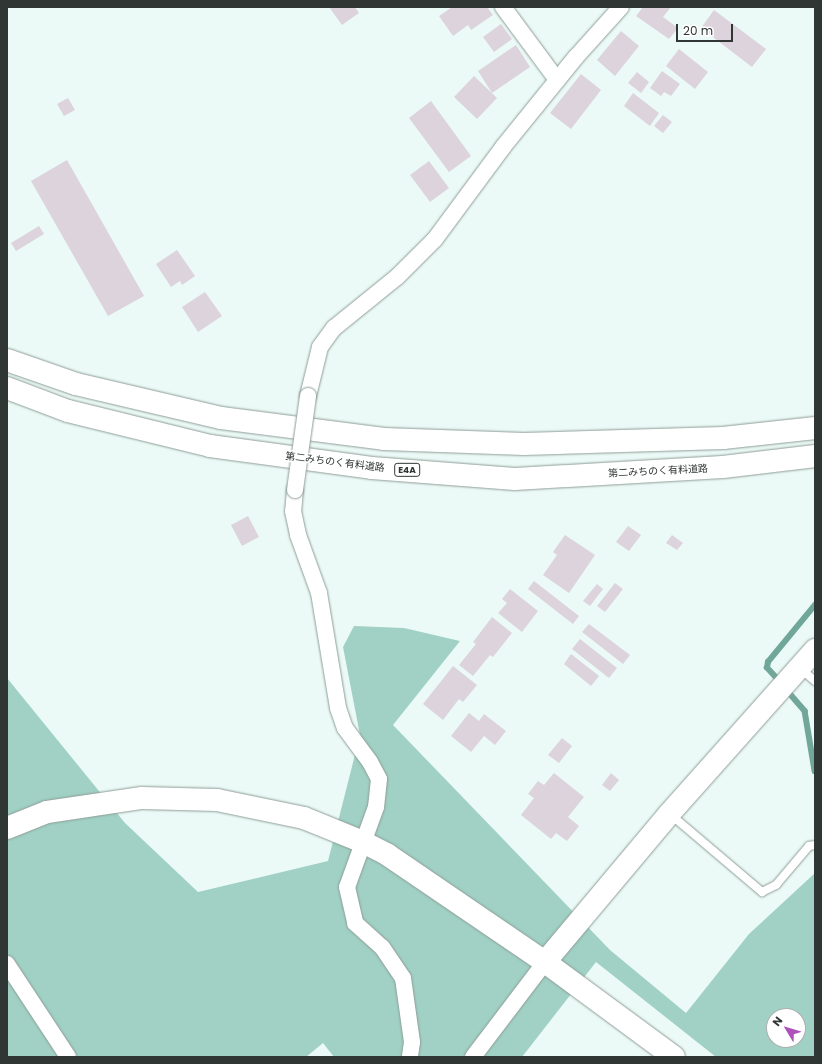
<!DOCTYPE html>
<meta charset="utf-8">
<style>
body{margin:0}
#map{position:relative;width:822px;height:1064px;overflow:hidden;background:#ebfaf6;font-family:Poppins,"Noto Sans JP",sans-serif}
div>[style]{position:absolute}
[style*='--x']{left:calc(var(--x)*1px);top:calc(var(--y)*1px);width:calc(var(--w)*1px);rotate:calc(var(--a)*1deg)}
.green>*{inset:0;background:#a0d1c4}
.stream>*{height:5.5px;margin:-2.75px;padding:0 2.75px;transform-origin:2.75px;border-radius:2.75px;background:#71a799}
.building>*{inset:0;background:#dcd3dd}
.roads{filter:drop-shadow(0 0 1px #8f9d98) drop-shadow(0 0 1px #8f9d98)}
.lane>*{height:8px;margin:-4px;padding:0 4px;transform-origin:4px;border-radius:4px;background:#fff}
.street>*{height:16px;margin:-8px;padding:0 8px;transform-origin:8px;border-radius:8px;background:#fff}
.secondary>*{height:22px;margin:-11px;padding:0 11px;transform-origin:11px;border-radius:11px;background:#fff}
.highway>*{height:22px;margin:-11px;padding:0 11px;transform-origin:11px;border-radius:11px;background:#fff}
.bridges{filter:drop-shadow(0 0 1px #8f9d98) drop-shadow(0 0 1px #8f9d98)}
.street-bridge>*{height:16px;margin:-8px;padding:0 8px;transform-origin:8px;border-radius:8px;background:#fff}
span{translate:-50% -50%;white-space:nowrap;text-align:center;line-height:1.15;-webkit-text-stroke:3px #fff;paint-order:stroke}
.shield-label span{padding:1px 3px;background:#fff;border:1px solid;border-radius:3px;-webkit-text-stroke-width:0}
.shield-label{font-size:9px;color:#303634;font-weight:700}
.street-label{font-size:10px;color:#303634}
.frame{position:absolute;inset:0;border:8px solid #303634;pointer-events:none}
.north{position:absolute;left:766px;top:1008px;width:40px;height:40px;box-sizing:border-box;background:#fff;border:1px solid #acafae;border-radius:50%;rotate:308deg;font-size:11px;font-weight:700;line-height:16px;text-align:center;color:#303634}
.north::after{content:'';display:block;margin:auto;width:14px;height:18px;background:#ae51bb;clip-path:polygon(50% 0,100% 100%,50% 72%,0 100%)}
.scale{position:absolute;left:676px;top:24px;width:57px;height:18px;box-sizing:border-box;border:2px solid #303634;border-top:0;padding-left:5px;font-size:12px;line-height:14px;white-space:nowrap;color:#303634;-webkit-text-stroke:3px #fff;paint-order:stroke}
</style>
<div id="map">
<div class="green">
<i style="clip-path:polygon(evenodd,354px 626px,404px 628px,460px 641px,393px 725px,610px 950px,686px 1013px,749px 934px,815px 873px,815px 1057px,716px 1057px,596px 962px,522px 1057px,334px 1057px,323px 1043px,306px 1057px,7px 1057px,7px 678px,125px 823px,198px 892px,328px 861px,360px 735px,343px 647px,354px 626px,774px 1016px,798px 1016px,798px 1040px,774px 1040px,774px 1016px)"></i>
</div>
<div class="stream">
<i style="--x:780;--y:682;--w:19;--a:-133"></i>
<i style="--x:767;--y:668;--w:6;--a:-81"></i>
<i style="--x:768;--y:662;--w:74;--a:-50.5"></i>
<i style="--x:786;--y:689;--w:29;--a:49"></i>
<i style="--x:805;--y:711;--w:61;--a:80.5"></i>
</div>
<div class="building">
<i style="clip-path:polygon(329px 7px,355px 7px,359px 13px,342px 25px)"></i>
<i style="clip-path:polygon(452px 7px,487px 7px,493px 15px,471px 30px,468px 25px,453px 36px,439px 16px)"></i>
<i style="clip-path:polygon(643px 7px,671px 7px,663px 17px,678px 28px,669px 39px,636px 16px)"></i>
<i style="clip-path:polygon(714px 10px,766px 49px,752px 67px,701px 28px)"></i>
<i style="clip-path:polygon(501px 24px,512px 39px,494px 52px,483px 37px)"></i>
<i style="clip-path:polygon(621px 31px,639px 46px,615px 76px,597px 60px)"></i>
<i style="clip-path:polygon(516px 45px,530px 67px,492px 93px,478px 71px)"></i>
<i style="clip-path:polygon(679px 49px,708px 72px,695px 89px,666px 66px)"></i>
<i style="clip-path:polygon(662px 71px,680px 84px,671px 96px,664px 92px,661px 96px,650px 88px)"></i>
<i style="clip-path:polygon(637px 72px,649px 82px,641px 93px,628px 83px)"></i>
<i style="clip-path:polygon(581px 74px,601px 90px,571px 129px,550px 113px)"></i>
<i style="clip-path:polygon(474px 76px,497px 98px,477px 119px,454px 97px)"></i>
<i style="clip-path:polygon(633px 93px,659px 113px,650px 126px,624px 106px)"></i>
<i style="clip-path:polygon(68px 98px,75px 110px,64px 116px,57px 104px)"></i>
<i style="clip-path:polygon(431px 101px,471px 156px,449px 172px,409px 118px)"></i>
<i style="clip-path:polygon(663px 115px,672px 122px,663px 133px,654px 126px)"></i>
<i style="clip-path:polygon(67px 160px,144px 296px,108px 316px,31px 181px)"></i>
<i style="clip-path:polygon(429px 161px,449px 188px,430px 202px,410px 175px)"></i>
<i style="clip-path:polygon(39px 226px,44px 234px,16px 251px,11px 243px)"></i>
<i style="clip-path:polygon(177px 250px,195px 276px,182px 285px,180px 281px,171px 287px,156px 264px)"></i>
<i style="clip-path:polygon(205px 292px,222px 316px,198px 332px,182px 307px)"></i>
<i style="clip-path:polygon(248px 516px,259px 537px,242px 546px,231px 525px)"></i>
<i style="clip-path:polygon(628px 526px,641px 535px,629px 551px,616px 542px)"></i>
<i style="clip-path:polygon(565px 535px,595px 555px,569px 593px,543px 575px,557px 555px,553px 552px)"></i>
<i style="clip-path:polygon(672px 535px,683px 543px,677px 550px,666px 543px)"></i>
<i style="clip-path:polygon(534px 581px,579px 616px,573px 624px,528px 589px)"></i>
<i style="clip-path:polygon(615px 583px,623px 589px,605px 612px,597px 606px)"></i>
<i style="clip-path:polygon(597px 584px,603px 589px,590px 606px,583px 601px)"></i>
<i style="clip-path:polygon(510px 589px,538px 611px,522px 632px,498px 613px,507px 603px,502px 599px)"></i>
<i style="clip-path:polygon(492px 617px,512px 633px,493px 657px,490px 655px,473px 676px,459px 665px,476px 644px,473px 642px)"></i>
<i style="clip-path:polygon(589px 624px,630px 655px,623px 664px,582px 632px)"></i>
<i style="clip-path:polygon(580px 639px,617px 668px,609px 678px,572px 649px)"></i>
<i style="clip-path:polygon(571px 654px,599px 676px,591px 686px,564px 664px)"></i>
<i style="clip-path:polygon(453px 666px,477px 685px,463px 702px,459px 699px,443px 720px,423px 704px)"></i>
<i style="clip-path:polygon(469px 713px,479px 721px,484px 714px,506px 731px,495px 745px,484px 736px,471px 752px,451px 736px)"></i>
<i style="clip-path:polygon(562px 738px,572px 746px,559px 763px,548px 755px)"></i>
<i style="clip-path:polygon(554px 773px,584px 797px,568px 817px,579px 826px,567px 841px,556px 833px,551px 839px,521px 815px,534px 798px,528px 794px,538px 781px,544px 785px)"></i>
<i style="clip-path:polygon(611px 773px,619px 780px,610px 791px,602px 785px)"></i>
</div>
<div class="roads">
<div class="lane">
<i style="--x:800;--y:668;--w:20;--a:41"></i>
<i style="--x:670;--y:814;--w:121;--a:40.3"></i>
<i style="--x:762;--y:892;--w:16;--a:-27"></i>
<i style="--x:776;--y:885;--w:51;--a:-49.8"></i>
<i style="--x:809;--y:846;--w:6;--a:-9"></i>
</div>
<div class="street">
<i style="--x:503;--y:7;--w:91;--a:53.5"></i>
<i style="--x:308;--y:396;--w:50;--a:-76.2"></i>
<i style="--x:320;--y:347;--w:24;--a:-54"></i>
<i style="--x:334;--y:328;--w:81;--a:-39"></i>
<i style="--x:397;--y:277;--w:54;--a:-45"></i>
<i style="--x:435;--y:239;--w:114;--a:-53.5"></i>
<i style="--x:503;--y:147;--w:116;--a:-51"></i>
<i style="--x:576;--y:57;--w:67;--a:-48"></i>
<i style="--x:295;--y:490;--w:21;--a:95"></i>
<i style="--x:293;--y:511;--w:25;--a:78"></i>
<i style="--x:298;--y:535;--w:62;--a:70.1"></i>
<i style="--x:319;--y:593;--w:117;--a:80.6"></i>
<i style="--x:338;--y:708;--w:21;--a:71"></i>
<i style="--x:345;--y:728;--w:42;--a:53.7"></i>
<i style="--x:370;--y:762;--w:19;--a:62"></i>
<i style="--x:379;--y:779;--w:28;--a:96"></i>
<i style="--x:376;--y:807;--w:85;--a:109.9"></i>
<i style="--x:347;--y:887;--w:37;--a:77"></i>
<i style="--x:355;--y:923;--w:36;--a:42"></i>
<i style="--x:382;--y:947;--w:37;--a:56"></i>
<i style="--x:403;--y:978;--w:65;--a:82"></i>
<i style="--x:412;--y:1042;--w:15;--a:98"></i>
<i style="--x:7;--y:964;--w:111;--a:56.7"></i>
<i style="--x:473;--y:1057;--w:119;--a:-52.8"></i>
</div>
<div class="secondary">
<i style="--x:7;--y:828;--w:43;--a:-21.8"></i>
<i style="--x:47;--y:812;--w:96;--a:-8.4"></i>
<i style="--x:142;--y:798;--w:75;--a:1.5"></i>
<i style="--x:217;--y:800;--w:89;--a:11.7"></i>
<i style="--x:304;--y:818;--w:64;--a:22.1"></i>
<i style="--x:363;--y:842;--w:28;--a:27"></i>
<i style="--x:388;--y:855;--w:190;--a:34.3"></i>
<i style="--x:545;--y:962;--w:160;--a:36.4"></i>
<i style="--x:545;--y:962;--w:193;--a:-50"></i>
<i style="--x:669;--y:814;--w:220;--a:-48.3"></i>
</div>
<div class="highway">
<i style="--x:7;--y:360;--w:73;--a:19.2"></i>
<i style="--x:76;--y:384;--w:149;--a:13.2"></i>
<i style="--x:221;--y:418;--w:164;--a:7.3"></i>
<i style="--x:384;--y:439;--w:140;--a:2"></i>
<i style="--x:524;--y:444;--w:199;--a:-1.7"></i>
<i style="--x:723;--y:438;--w:93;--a:-6.2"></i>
<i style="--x:7;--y:388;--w:65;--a:20.7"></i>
<i style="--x:68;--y:411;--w:146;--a:13.8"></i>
<i style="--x:210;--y:446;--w:163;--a:7.7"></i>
<i style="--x:372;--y:468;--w:143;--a:4.4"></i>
<i style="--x:515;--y:479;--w:208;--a:-3.3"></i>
<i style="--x:723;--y:467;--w:93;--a:-6.8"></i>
</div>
</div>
<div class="bridges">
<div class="street-bridge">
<i style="--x:295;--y:490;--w:95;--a:-82.1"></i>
</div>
</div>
<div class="shield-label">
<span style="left:407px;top:470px">E4A</span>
</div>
<div class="street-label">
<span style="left:335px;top:462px;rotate:7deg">第二みちのく有料道路</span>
<span style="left:658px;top:471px;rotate:-3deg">第二みちのく有料道路</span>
</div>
<div class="frame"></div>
<div class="north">N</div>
<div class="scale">20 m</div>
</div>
